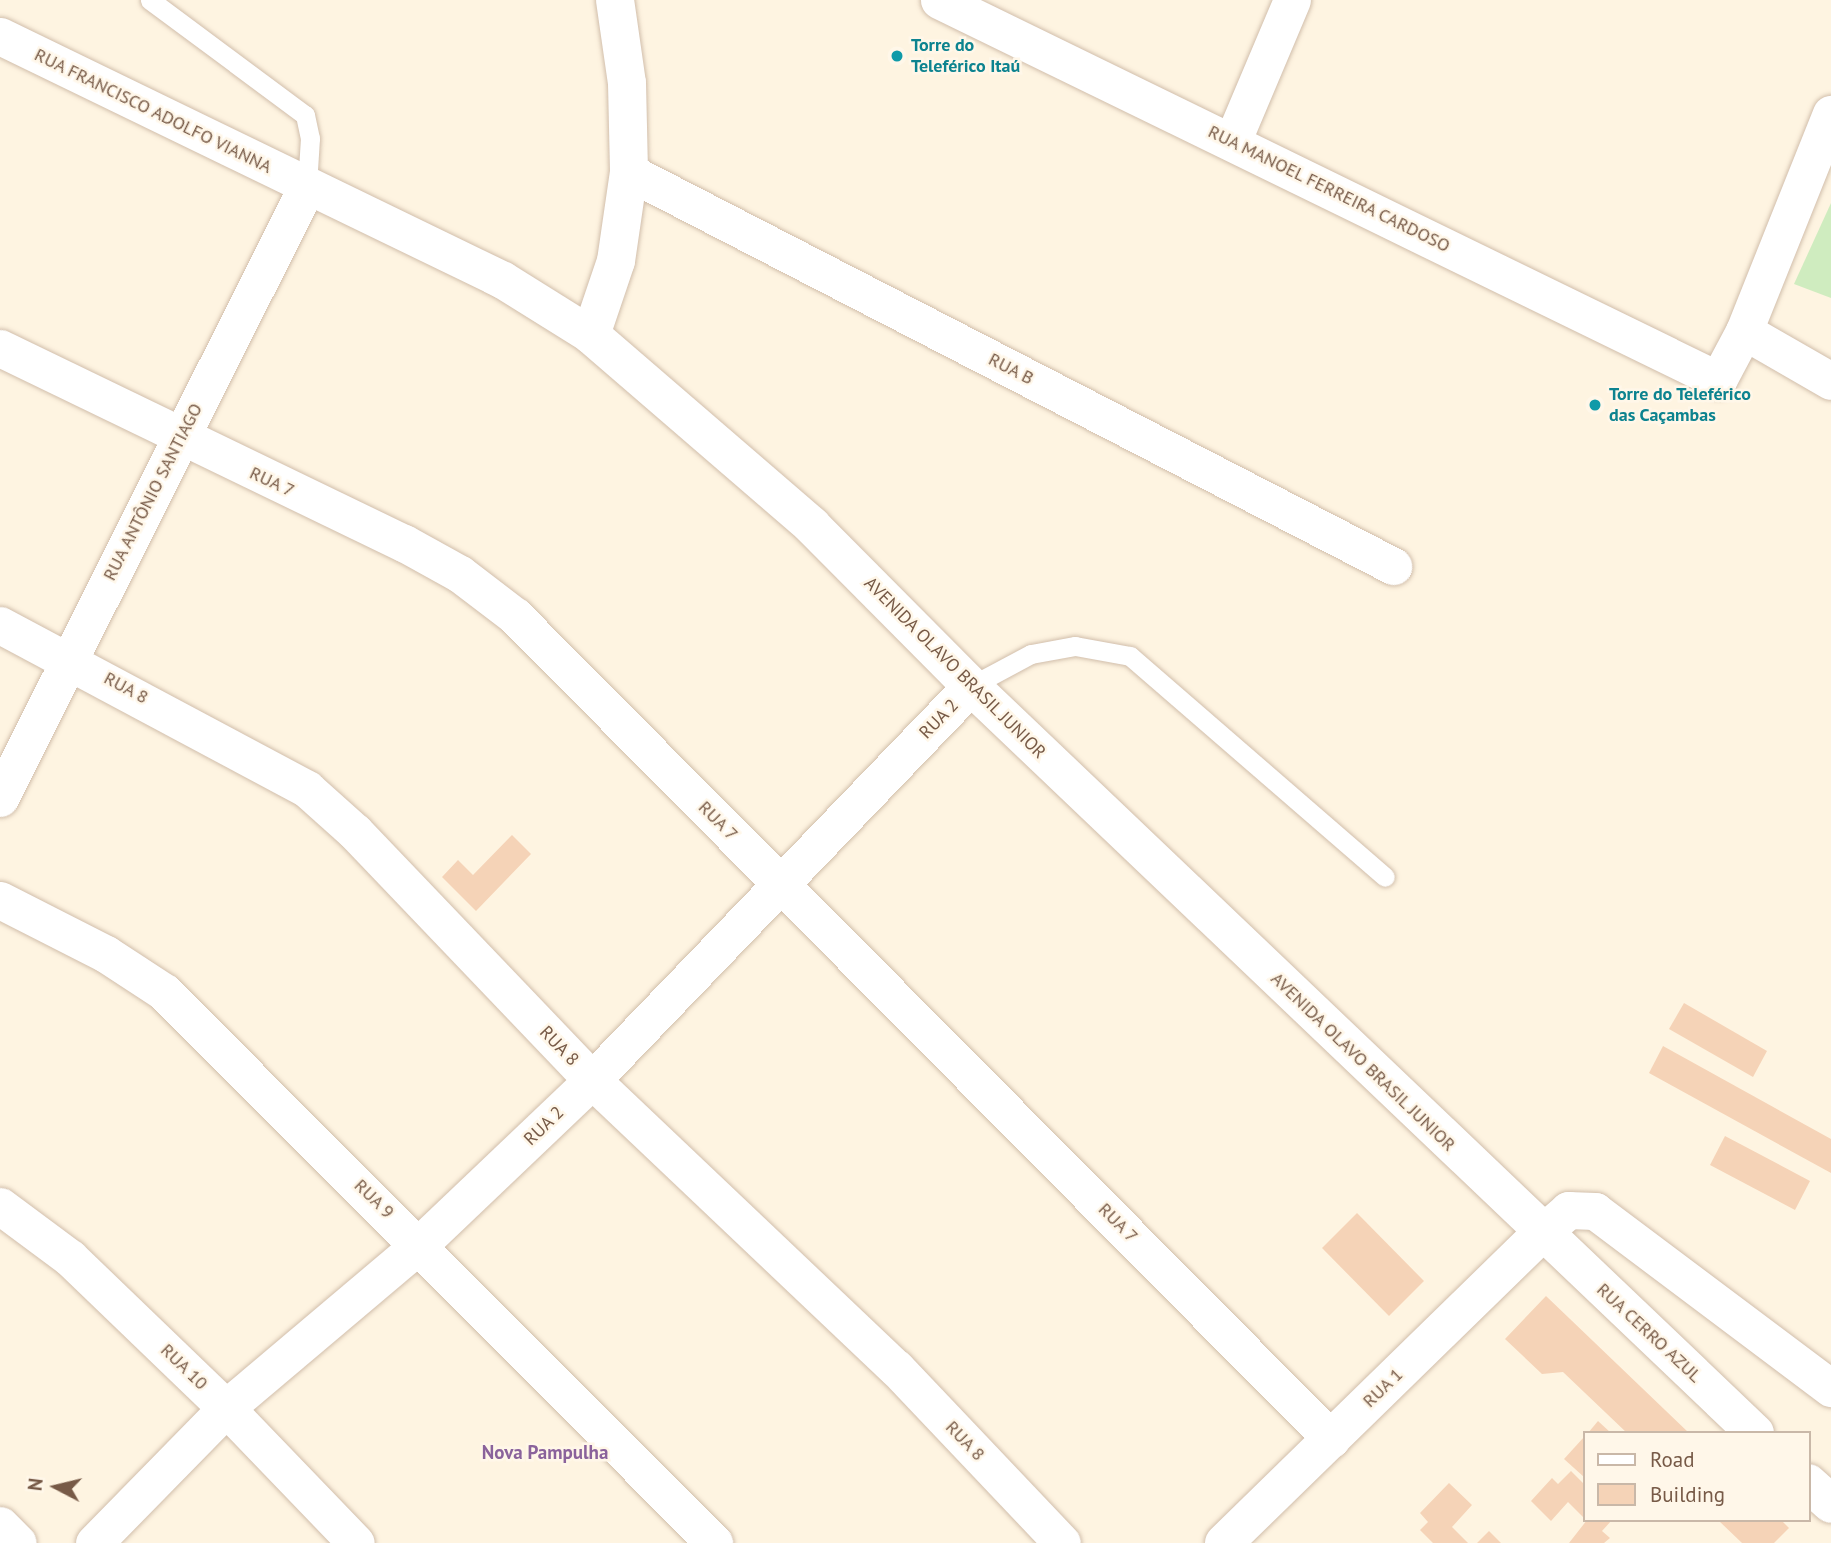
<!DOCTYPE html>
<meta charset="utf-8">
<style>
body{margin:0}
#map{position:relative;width:1831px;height:1543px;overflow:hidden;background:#fef4e1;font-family:"PT Sans",sans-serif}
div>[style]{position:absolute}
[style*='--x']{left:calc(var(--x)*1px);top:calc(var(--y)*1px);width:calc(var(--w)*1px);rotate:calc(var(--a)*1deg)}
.green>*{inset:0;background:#cfecbf}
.building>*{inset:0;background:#f5d3b7}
.roads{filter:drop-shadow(0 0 2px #d1beab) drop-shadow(0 0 2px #d1beab)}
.lane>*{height:19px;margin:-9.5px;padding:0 9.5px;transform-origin:9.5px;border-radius:9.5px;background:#fff}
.street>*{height:37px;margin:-18.5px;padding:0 18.5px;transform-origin:18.5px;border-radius:18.5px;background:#fff}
.secondary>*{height:38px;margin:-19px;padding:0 19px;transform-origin:19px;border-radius:19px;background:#fff}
.dots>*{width:19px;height:19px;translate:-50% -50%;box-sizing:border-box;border:4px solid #fff7e9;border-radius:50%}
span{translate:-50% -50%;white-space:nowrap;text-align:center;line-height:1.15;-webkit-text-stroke:5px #fff7e9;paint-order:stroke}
.culture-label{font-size:18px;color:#0d838f;font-weight:700}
.left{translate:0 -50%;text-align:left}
.street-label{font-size:18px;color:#775a47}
.neighbourhood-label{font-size:19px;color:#8a629b;font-weight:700}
.legend{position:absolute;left:1583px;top:1431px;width:228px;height:91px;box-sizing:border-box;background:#fff7e9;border:2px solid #c9b8a8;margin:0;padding:9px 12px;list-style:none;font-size:21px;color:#775a47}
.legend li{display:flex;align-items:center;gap:14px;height:35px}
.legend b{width:35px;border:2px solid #c9b8a8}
.north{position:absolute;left:21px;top:1452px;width:70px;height:70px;-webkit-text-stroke:5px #fff7e9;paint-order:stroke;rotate:277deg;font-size:19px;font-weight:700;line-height:28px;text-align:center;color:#775a47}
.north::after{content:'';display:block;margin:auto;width:24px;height:32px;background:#775a47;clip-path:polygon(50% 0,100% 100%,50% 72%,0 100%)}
</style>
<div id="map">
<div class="green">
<i style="clip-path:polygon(1831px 203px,1831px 298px,1794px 284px)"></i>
</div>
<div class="building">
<i style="clip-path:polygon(512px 835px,531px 854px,476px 911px,442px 877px,458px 860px,473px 875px)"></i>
<i style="clip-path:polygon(1684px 1003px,1767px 1051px,1753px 1077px,1669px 1029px)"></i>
<i style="clip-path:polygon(1663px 1046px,1831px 1139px,1831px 1173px,1649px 1073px)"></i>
<i style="clip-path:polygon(1725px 1136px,1810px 1181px,1795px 1210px,1710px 1165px)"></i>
<i style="clip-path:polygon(1357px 1213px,1424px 1281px,1389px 1316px,1322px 1248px)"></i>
<i style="clip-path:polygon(1546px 1296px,1689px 1433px,1627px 1433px,1563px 1372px,1542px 1374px,1505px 1339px)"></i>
<i style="clip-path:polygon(1598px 1421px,1611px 1433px,1588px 1433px)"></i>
<i style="clip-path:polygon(1584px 1437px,1584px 1477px,1564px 1459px)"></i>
<i style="clip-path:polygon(1571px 1471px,1584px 1484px,1584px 1518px,1568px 1502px,1551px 1521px,1531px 1501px,1552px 1478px,1558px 1484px)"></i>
<i style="clip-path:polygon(1449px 1483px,1472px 1505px,1452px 1527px,1468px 1543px,1433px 1543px,1420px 1530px,1428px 1522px,1420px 1513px)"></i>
<i style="clip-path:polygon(1587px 1520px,1612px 1520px,1602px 1531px,1610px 1538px,1604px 1543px,1569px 1543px)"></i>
<i style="clip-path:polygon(1718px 1520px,1781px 1520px,1789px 1528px,1774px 1543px,1742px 1543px)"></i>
<i style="clip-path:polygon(1489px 1531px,1501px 1543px,1477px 1543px)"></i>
</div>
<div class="roads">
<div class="lane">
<i style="--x:150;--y:0;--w:193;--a:36.6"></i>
<i style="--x:305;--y:115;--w:24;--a:78"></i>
<i style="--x:310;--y:138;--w:48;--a:93.6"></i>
<i style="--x:971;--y:686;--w:68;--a:-28.1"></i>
<i style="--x:1031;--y:654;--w:45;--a:-10.3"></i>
<i style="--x:1075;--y:646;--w:56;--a:10.3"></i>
<i style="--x:1130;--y:656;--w:337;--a:40.9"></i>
</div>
<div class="street">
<i style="--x:939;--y:0;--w:867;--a:26"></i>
<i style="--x:1718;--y:380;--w:55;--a:-62"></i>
<i style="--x:1744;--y:331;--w:234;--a:-68.2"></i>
<i style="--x:0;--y:36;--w:559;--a:25.88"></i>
<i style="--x:503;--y:280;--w:104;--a:32"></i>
<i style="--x:1232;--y:142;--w:154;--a:-67.1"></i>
<i style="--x:629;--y:172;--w:860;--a:27.28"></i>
<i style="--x:1744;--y:331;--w:100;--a:29.9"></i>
<i style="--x:0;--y:348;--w:449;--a:25.8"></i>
<i style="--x:404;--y:543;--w:64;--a:29"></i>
<i style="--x:460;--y:574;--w:69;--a:37.4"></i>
<i style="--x:515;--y:616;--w:1159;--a:45.24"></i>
<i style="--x:0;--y:625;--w:348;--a:28.1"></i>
<i style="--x:307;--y:789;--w:64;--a:41.9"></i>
<i style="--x:355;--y:832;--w:343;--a:46.3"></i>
<i style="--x:592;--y:1080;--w:419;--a:43.5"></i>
<i style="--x:896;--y:1368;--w:241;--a:46.5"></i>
<i style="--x:0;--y:798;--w:685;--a:-63.36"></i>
<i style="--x:0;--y:900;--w:119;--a:27"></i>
<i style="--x:106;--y:954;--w:69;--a:33.2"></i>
<i style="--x:164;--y:992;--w:779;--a:45.05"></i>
<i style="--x:0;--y:1206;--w:87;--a:36.6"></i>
<i style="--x:70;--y:1258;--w:216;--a:43.9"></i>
<i style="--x:226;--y:1408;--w:187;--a:46.1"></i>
<i style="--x:1542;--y:1233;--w:35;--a:-41"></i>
<i style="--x:1568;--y:1210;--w:27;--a:2"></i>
<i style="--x:1595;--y:1211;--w:295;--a:36.9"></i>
<i style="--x:0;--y:1525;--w:25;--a:45"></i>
<i style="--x:94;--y:1543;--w:189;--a:-45.6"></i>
<i style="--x:226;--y:1408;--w:254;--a:-40.2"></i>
<i style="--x:420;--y:1244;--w:238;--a:-43.6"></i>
<i style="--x:592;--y:1080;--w:547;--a:-46.11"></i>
</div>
<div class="secondary">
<i style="--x:615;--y:0;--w:84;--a:81.8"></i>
<i style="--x:627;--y:83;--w:89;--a:88.7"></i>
<i style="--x:629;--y:172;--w:90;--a:98.3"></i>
<i style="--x:616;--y:261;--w:78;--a:108.7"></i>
<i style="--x:591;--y:335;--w:292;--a:40.8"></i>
<i style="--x:812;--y:526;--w:226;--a:45.2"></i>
<i style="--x:971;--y:686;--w:1083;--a:43.62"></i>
<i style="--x:1808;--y:1483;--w:31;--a:42"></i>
<i style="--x:1224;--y:1543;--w:444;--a:-44.3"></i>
</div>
</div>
<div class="dots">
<i style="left:897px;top:56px;background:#0f9aa8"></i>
<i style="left:1595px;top:405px;background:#0f9aa8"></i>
</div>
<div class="culture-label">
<span class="left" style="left:911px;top:56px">Torre do<br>Teleférico Itaú</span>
<span class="left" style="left:1609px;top:405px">Torre do Teleférico<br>das Caçambas</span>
</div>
<div class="street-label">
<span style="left:153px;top:111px;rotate:26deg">RUA FRANCISCO ADOLFO VIANNA</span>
<span style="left:1329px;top:189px;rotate:26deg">RUA MANOEL FERREIRA CARDOSO</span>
<span style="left:1011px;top:369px;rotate:27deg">RUA B</span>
<span style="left:272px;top:482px;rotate:25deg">RUA 7</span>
<span style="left:153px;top:492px;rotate:-63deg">RUA ANTÔNIO SANTIAGO</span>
<span style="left:955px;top:668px;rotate:45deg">AVENIDA OLAVO BRASIL JUNIOR</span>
<span style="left:126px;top:688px;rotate:28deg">RUA 8</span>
<span style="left:939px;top:719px;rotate:-46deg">RUA 2</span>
<span style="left:718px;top:821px;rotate:45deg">RUA 7</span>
<span style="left:559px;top:1046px;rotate:46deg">RUA 8</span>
<span style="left:1363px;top:1062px;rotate:44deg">AVENIDA OLAVO BRASIL JUNIOR</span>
<span style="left:544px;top:1126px;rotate:-44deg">RUA 2</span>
<span style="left:374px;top:1199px;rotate:44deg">RUA 9</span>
<span style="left:1118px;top:1223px;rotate:45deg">RUA 7</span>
<span style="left:1649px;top:1333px;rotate:43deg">RUA CERRO AZUL</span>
<span style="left:184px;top:1367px;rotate:44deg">RUA 10</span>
<span style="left:1383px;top:1388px;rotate:-44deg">RUA 1</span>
<span style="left:965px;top:1441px;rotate:46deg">RUA 8</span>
</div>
<div class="neighbourhood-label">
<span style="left:545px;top:1453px">Nova Pampulha</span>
</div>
<ul class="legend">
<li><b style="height:9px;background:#fff"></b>Road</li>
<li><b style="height:19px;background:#f5d3b7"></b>Building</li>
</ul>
<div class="north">N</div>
</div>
